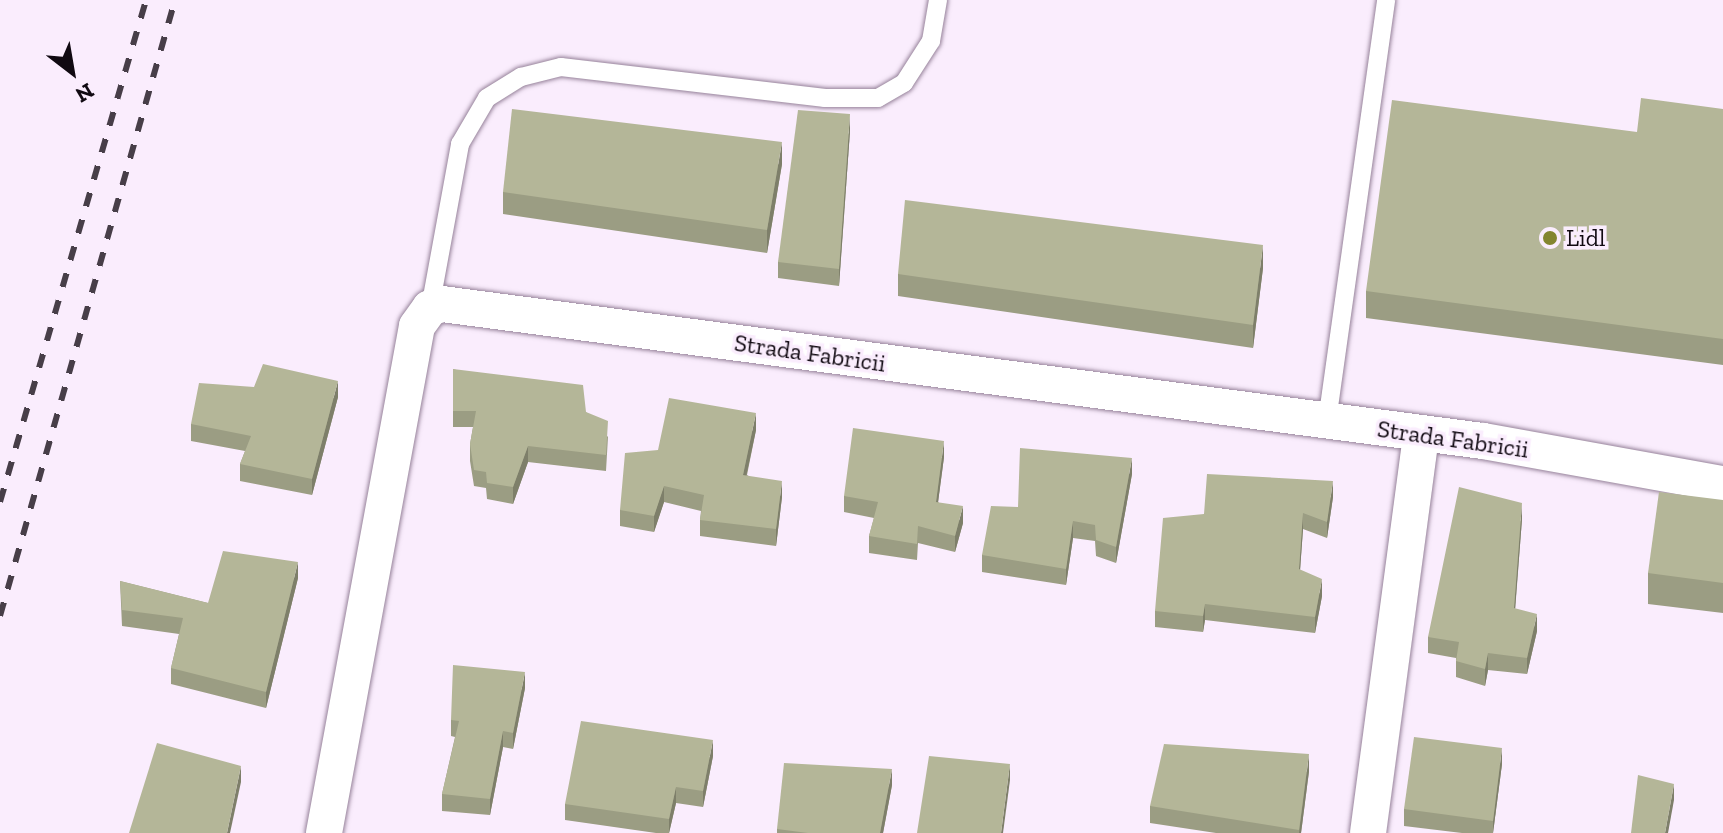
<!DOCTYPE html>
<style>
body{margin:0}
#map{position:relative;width:1723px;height:833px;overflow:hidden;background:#faedfd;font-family:"Zilla Slab",serif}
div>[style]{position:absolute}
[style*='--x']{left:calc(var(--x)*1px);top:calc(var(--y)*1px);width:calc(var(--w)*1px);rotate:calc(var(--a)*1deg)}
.roads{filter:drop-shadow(0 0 2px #96829a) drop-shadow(0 0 2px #96829a)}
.lane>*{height:18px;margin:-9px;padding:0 9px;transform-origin:9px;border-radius:9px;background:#fff}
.street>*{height:36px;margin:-18px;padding:0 18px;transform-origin:18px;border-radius:18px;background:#fff}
.rail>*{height:6px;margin-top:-3px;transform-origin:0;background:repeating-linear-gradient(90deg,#473e48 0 14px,transparent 0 28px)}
.wall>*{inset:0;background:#9b9d83}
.shaded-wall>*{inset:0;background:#7e7f6a}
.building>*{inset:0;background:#b4b698}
.dots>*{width:22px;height:22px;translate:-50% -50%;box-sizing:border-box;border:4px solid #faedfd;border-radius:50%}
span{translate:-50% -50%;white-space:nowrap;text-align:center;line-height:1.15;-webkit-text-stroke:7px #faedfd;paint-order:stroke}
.poi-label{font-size:24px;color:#100911}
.left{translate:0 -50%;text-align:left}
.street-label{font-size:24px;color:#100911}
.north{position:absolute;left:32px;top:32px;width:80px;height:80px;-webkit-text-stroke:6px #faedfd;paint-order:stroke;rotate:149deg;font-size:22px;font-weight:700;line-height:32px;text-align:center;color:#100911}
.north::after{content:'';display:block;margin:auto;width:28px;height:36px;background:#100911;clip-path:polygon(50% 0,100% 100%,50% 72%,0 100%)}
</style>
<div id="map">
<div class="roads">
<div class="lane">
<i style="--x:430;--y:308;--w:167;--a:-79.6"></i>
<i style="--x:460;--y:144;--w:53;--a:-59.6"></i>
<i style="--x:487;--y:98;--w:40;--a:-32"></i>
<i style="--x:521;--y:77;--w:41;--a:-14"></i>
<i style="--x:561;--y:67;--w:266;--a:6.7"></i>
<i style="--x:825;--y:98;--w:53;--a:0"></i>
<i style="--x:878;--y:98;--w:30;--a:-30"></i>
<i style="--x:904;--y:83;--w:50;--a:-57.3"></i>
<i style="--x:931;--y:41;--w:42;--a:-80.3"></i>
<i style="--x:1327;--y:421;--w:425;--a:-82"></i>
</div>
<div class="street">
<i style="--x:324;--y:833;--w:515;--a:-79.61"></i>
<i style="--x:417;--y:326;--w:22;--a:-54"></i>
<i style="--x:430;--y:308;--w:13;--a:-18"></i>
<i style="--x:442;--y:304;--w:1050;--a:7.5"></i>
<i style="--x:1483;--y:441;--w:244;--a:10.2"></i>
<i style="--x:1368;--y:833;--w:403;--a:-82.4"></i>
</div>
</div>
<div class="rail">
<i style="--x:0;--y:502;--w:523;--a:-73.78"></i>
<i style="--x:0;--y:616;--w:640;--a:-74.14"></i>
</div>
<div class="wall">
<i style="clip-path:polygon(1723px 109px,1723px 365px,1366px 318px,1366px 291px,1637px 132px)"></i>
<i style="clip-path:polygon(850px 131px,839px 286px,778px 278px,778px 262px)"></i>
<i style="clip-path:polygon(782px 164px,767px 253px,503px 214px,503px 192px)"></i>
<i style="clip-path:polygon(1263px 268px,1253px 348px,898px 296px,898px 274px)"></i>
<i style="clip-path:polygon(453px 369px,586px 412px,608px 437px,606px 471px,528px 462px,513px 504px,487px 499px,486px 488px,474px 486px,470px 461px,470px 444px,473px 427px,453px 427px)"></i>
<i style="clip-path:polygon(338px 397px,312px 495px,240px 481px,240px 464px,245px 451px,191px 441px,191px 424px)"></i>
<i style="clip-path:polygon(756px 430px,747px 475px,782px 497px,776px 546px,700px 536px,700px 520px,701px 511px,664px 502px,654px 532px,620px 526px,620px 510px,658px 450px)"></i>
<i style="clip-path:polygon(944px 457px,938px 502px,963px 523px,955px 552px,918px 543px,917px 560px,869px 553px,869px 536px,874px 518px,844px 512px,844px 496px)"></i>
<i style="clip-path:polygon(1132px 474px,1116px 563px,1096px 556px,1095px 541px,1073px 538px,1066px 585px,982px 572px,982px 555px,1018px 507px)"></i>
<i style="clip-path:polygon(1333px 497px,1327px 538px,1303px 529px,1300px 570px,1322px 596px,1315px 633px,1205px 620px,1203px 632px,1155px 627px,1155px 611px,1204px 514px)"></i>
<i style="clip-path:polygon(1723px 500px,1723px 613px,1648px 604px,1648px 573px)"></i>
<i style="clip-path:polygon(1522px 519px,1515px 609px,1537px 631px,1527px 674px,1488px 670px,1485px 686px,1456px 677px,1456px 658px,1428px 653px,1428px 637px)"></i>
<i style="clip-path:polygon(298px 578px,266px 708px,171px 684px,171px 668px,179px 634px,122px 626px,120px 581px,208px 603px)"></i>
<i style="clip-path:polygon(525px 688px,513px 749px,503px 747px,490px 815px,442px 811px,442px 794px,455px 737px,451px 736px,451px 720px)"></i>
<i style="clip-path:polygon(713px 756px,703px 807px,676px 803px,669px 833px,656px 833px,565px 820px,565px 804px)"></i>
<i style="clip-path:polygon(1502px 764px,1493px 833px,1462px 833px,1404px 826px,1404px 809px)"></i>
<i style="clip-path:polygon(1309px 771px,1301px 833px,1216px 833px,1150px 823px,1150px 806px)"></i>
<i style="clip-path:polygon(892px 785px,883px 833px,777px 833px,777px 829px)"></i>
</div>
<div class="shaded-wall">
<i style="clip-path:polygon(850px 114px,850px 131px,839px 286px,839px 269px)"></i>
<i style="clip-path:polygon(782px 142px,782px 164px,767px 253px,767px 230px)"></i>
<i style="clip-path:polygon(1263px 245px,1263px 268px,1253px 348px,1253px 325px)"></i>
<i style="clip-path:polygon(338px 381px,338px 397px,312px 495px,312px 479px)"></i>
<i style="clip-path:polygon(756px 413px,756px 430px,743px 491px,743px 475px)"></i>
<i style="clip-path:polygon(944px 441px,944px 457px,936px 518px,936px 502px)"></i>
<i style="clip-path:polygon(528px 446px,528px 462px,513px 504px,513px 487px)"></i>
<i style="clip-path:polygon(1132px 458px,1132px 474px,1116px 563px,1116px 547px)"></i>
<i style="clip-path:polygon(782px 481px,782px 497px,776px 546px,776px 529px)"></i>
<i style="clip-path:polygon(1333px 481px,1333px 497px,1327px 538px,1327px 522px)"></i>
<i style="clip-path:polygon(664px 486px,664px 502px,654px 532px,654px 516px)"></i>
<i style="clip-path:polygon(1522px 503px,1522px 519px,1514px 624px,1514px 608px)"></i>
<i style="clip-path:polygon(963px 506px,963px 523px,955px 552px,955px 536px)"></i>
<i style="clip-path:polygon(1303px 513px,1303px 529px,1299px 585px,1299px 569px)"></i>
<i style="clip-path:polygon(1073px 521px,1073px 538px,1066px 585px,1066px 569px)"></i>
<i style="clip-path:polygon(298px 562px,298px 578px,266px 708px,266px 692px)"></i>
<i style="clip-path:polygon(1322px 579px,1322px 596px,1315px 633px,1315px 617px)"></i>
<i style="clip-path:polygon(1205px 604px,1205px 620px,1203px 632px,1203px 616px)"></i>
<i style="clip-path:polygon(1537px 614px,1537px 631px,1527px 674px,1527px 658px)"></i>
<i style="clip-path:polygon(1488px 653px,1488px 670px,1485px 686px,1485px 669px)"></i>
<i style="clip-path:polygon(525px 672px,525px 688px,513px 749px,513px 733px)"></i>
<i style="clip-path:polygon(503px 731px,503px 747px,490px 815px,490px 799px)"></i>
<i style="clip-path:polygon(713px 740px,713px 756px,703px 807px,703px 791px)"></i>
<i style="clip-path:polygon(1502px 748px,1502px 764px,1493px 833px,1493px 821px)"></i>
<i style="clip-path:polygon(1309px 754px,1309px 771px,1301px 833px,1299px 833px)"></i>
<i style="clip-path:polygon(1010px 764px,1010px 780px,1003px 833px,1001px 833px)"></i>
<i style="clip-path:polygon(241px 766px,241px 782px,230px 833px,227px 833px)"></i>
<i style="clip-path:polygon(892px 769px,892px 785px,883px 833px,880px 833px)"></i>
<i style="clip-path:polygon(1674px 784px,1674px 800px,1668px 833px,1665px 833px)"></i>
<i style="clip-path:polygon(676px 787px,676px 803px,669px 833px,669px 819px)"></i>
</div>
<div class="building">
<i style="clip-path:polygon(1641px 98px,1723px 109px,1723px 339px,1366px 291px,1392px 100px,1637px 132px)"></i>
<i style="clip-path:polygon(512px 109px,782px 142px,767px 230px,503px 192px)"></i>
<i style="clip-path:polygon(798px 110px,850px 114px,839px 269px,778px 262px)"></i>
<i style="clip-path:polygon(905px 200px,1263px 245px,1253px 325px,898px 274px)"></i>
<i style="clip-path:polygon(263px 364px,338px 381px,312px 479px,240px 464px,251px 436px,191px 424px,199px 383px,254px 387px)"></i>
<i style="clip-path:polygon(453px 369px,583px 385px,586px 412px,608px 421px,606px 455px,528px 446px,513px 487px,487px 483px,486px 472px,474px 470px,470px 444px,476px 411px,453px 411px)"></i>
<i style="clip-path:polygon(669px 398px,756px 413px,743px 475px,782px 481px,776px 529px,700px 520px,704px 495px,664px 486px,654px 516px,620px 510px,625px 453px,658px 450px)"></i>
<i style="clip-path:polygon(853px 428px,944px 441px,936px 502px,963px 506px,955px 536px,918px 526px,917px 544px,869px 536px,878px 502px,844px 496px)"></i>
<i style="clip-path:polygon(1020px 448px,1132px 458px,1116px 547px,1096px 540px,1095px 525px,1073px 521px,1066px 569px,982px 555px,991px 506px,1018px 507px)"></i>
<i style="clip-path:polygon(1207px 474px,1333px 481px,1327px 522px,1303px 513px,1299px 569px,1322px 579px,1315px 617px,1205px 604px,1203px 616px,1155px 611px,1163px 518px,1204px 514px)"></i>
<i style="clip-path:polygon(1459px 487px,1522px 503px,1514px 608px,1537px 614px,1527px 658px,1488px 653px,1485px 669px,1456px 661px,1459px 642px,1428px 637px)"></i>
<i style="clip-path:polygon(1659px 492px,1723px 500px,1723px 583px,1648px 573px)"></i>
<i style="clip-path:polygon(223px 551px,298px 562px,266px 692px,171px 668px,183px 618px,122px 610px,120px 581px,208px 603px)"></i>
<i style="clip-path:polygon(453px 665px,525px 672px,513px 733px,503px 731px,490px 799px,442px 794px,459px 721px,451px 720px)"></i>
<i style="clip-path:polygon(581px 721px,713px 740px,703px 791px,676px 787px,669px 819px,565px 804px)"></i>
<i style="clip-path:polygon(1414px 737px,1502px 748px,1493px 821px,1404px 809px)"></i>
<i style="clip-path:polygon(157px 743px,241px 766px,227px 833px,129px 833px)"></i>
<i style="clip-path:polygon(1164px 744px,1309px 754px,1299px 830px,1150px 806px)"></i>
<i style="clip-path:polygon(929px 756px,1010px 764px,1001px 833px,917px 833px)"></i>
<i style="clip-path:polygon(784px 763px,892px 769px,880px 833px,808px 833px,777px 829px)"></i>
<i style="clip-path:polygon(1638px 775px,1674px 784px,1665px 833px,1631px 833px)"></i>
</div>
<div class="dots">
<i style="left:1550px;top:238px;background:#838530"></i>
</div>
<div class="poi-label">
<span class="left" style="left:1566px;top:238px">Lidl</span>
</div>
<div class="street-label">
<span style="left:810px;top:353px;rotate:8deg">Strada Fabricii</span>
<span style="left:1453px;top:439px;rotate:8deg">Strada Fabricii</span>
</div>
<div class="north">N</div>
</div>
